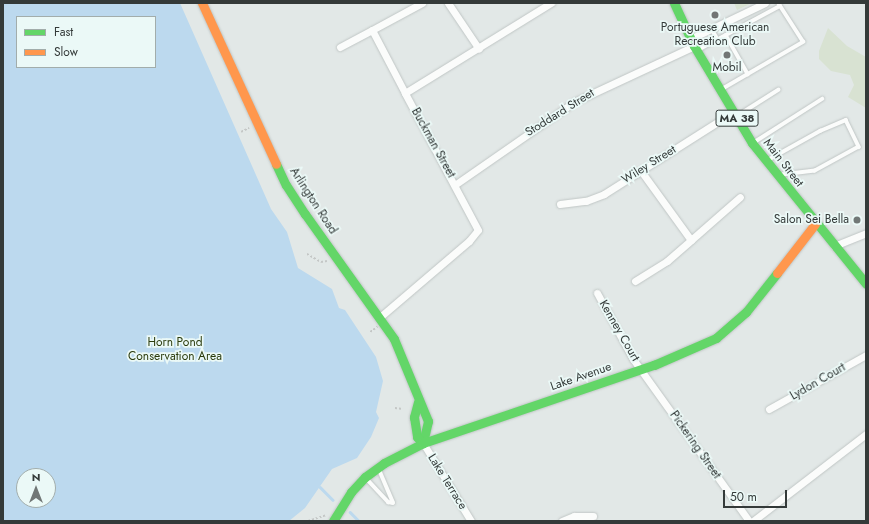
<!DOCTYPE html>
<style>
body{margin:0}
#map{position:relative;width:869px;height:524px;overflow:hidden;background:#e2e8e7;font-family:Jost,sans-serif}
div>[style]{position:absolute}
[style*='--x']{left:calc(var(--x)*1px);top:calc(var(--y)*1px);width:calc(var(--w)*1px);rotate:calc(var(--a)*1deg)}
.green>*{inset:0;background:#d8e2d2}
.water>*{inset:0;background:#bcd9ee}
.stream>*{height:2.5px;margin:-1.25px;padding:0 1.25px;transform-origin:1.25px;border-radius:1.25px;background:#bcd9ee}
.path>*{height:1.5px;margin-top:-0.75px;transform-origin:0;background:repeating-linear-gradient(90deg,#c4c7c6 0 2px,transparent 0 4px)}
.roads{filter:drop-shadow(0 0 1px #c0c6c5) drop-shadow(0 0 1px #c0c6c5)}
.lane>*{height:3.5px;margin:-1.75px;padding:0 1.75px;transform-origin:1.75px;border-radius:1.75px;background:#fbfcfb}
.street>*{height:7px;margin:-3.5px;padding:0 3.5px;transform-origin:3.5px;border-radius:3.5px;background:#fbfcfb}
.fast>*{height:9px;margin:-4.5px;padding:0 4.5px;transform-origin:4.5px;border-radius:4.5px;background:#63d668}
.slow>*{height:9px;margin:-4.5px;padding:0 4.5px;transform-origin:4.5px;border-radius:4.5px;background:#ff974d}
.dots>*{width:11px;height:11px;translate:-50% -50%;box-sizing:border-box;border:2px solid #ebf9f7;border-radius:50%}
span{translate:-50% -50%;white-space:nowrap;text-align:center;line-height:1.15;-webkit-text-stroke:3.5px #ebf9f7;paint-order:stroke}
.shield-label span{padding:1px 3px;background:#ebf9f7;border:1px solid;border-radius:3px;-webkit-text-stroke-width:0}
.shield-label{font-size:11px;color:#343a39;font-weight:700}
.poi-label{font-size:12px;color:#343a39}
.right{translate:-100% -50%;text-align:right}
.street-label{font-size:12px;color:#343a39}
.park-label{font-size:12px;color:#2b3c0e}
.frame{position:absolute;inset:0;border:4px solid #343a39;pointer-events:none}
.legend{position:absolute;left:16px;top:16px;width:140px;height:52px;box-sizing:border-box;background:#ebf9f7;border:1px solid #a2adab;margin:0;padding:5px 7px;list-style:none;font-size:12px;color:#343a39}
.legend li{display:flex;align-items:center;gap:8px;height:20px}
.legend b{width:20px;border:1px solid #a2adab}
.north{position:absolute;left:16px;top:468px;width:40px;height:40px;box-sizing:border-box;background:#ebf9f7;border:1px solid #a2adab;border-radius:50%;rotate:0deg;font-size:11px;font-weight:700;line-height:16px;text-align:center;color:#343a39}
.north::after{content:'';display:block;margin:auto;width:14px;height:18px;background:#717776;clip-path:polygon(50% 0,100% 100%,50% 72%,0 100%)}
.scale{position:absolute;left:723px;top:490px;width:64px;height:18px;box-sizing:border-box;border:2px solid #343a39;border-top:0;padding-left:5px;font-size:12px;line-height:14px;white-space:nowrap;color:#343a39;-webkit-text-stroke:3px #ebf9f7;paint-order:stroke}
</style>
<div id="map">
<div class="green">
<i style="clip-path:polygon(734px 3px,752px 3px,737px 10px)"></i>
<i style="clip-path:polygon(828px 28px,847px 46px,866px 57px,866px 108px,848px 97px,854px 85px,850px 75px,831px 71px,819px 59px,819px 51px)"></i>
</div>
<div class="water">
<i style="clip-path:polygon(evenodd,3px 3px,180px 3px,271px 209px,287px 232px,298px 268px,332px 289px,339px 308px,345px 310px,376px 357px,383px 381px,376px 412px,379px 418px,371px 437px,357px 458px,332px 469px,305px 508px,289px 521px,3px 521px,3px 3px,17px 17px,155px 17px,155px 67px,17px 67px,17px 17px,3px 3px,24px 476px,48px 476px,48px 500px,24px 500px,24px 476px)"></i>
</div>
<div class="stream">
<i style="--x:320;--y:487;--w:18;--a:45"></i>
<i style="--x:350;--y:512;--w:13;--a:45"></i>
</div>
<div class="path">
<i style="--x:241;--y:132;--w:9;--a:-27"></i>
<i style="--x:307;--y:254;--w:16;--a:30"></i>
<i style="--x:321;--y:262;--w:6;--a:-9"></i>
<i style="--x:370;--y:332;--w:9;--a:-36"></i>
<i style="--x:395;--y:408;--w:8;--a:7"></i>
<i style="--x:308;--y:521;--w:19;--a:-18"></i>
</div>
<div class="roads">
<div class="lane">
<i style="--x:712;--y:29;--w:13;--a:61"></i>
<i style="--x:726;--y:35;--w:45;--a:60.6"></i>
<i style="--x:698;--y:50;--w:93;--a:-28.2"></i>
<i style="--x:722;--y:89;--w:94;--a:-30.1"></i>
<i style="--x:803;--y:42;--w:46;--a:-122.7"></i>
<i style="--x:737;--y:116;--w:49;--a:-32.4"></i>
<i style="--x:753;--y:143;--w:82;--a:-32.5"></i>
<i style="--x:768;--y:160;--w:60;--a:-29.1"></i>
<i style="--x:820;--y:131;--w:28;--a:-23"></i>
<i style="--x:846;--y:120;--w:30;--a:64"></i>
<i style="--x:859;--y:147;--w:50;--a:151.4"></i>
<i style="--x:815;--y:171;--w:35;--a:173"></i>
<i style="--x:366;--y:478;--w:33;--a:47"></i>
<i style="--x:388;--y:502;--w:5;--a:11"></i>
<i style="--x:393;--y:503;--w:38;--a:-113"></i>
</div>
<div class="street">
<i style="--x:448;--y:3;--w:55;--a:56"></i>
<i style="--x:690;--y:39;--w:83;--a:-25.6"></i>
<i style="--x:340;--y:47;--w:36;--a:-28"></i>
<i style="--x:405;--y:93;--w:71;--a:-117.6"></i>
<i style="--x:372;--y:30;--w:57;--a:-28.4"></i>
<i style="--x:641;--y:171;--w:85;--a:54.1"></i>
<i style="--x:691;--y:240;--w:65;--a:-41.3"></i>
<i style="--x:456;--y:184;--w:144;--a:-34.8"></i>
<i style="--x:574;--y:102;--w:132;--a:-25"></i>
<i style="--x:560;--y:204;--w:26;--a:-7"></i>
<i style="--x:586;--y:201;--w:19;--a:-21"></i>
<i style="--x:604;--y:194;--w:153;--a:-32.4"></i>
<i style="--x:834;--y:246;--w:35;--a:-22"></i>
<i style="--x:635;--y:281;--w:38;--a:-32"></i>
<i style="--x:667;--y:261;--w:32;--a:-41"></i>
<i style="--x:597;--y:293;--w:75;--a:61.4"></i>
<i style="--x:633;--y:359;--w:199;--a:54.4"></i>
<i style="--x:380;--y:317;--w:117;--a:-40.5"></i>
<i style="--x:469;--y:241;--w:14;--a:-51"></i>
<i style="--x:478;--y:230;--w:155;--a:-118.1"></i>
<i style="--x:405;--y:93;--w:172;--a:-31.7"></i>
<i style="--x:769;--y:409;--w:111;--a:-29.1"></i>
<i style="--x:423;--y:443;--w:92;--a:58.4"></i>
<i style="--x:562;--y:521;--w:13;--a:-23"></i>
<i style="--x:574;--y:516;--w:19;--a:0"></i>
<i style="--x:753;--y:521;--w:143;--a:-37.6"></i>
</div>
<div class="fast">
<i style="--x:674;--y:3;--w:47;--a:65.1"></i>
<i style="--x:694;--y:46;--w:113;--a:59.1"></i>
<i style="--x:752;--y:143;--w:181;--a:51"></i>
<i style="--x:276;--y:164;--w:23;--a:65"></i>
<i style="--x:286;--y:185;--w:35;--a:57"></i>
<i style="--x:305;--y:214;--w:153;--a:54.5"></i>
<i style="--x:394;--y:339;--w:89;--a:67.5"></i>
<i style="--x:428;--y:421;--w:23;--a:103"></i>
<i style="--x:418;--y:402;--w:16;--a:105"></i>
<i style="--x:414;--y:417;--w:20;--a:81"></i>
<i style="--x:417;--y:437;--w:8;--a:45"></i>
<i style="--x:333;--y:521;--w:34;--a:-58"></i>
<i style="--x:351;--y:492;--w:21;--a:-47"></i>
<i style="--x:365;--y:477;--w:24;--a:-36"></i>
<i style="--x:384;--y:463;--w:44;--a:-27.1"></i>
<i style="--x:423;--y:443;--w:244;--a:-18.7"></i>
<i style="--x:654;--y:365;--w:68;--a:-23.5"></i>
<i style="--x:716;--y:338;--w:40;--a:-41"></i>
<i style="--x:746;--y:312;--w:50;--a:-51.5"></i>
</div>
<div class="slow">
<i style="--x:202;--y:3;--w:177;--a:65.3"></i>
<i style="--x:777;--y:273;--w:62;--a:-52.2"></i>
</div>
</div>
<div class="dots">
<i style="left:715px;top:15px;background:#717776"></i>
<i style="left:727px;top:55px;background:#717776"></i>
<i style="left:857px;top:220px;background:#717776"></i>
</div>
<div class="shield-label">
<span style="left:737px;top:118px">MA 38</span>
</div>
<div class="poi-label">
<span style="left:715px;top:35px">Portuguese American<br>Recreation Club</span>
<span style="left:727px;top:68px">Mobil</span>
<span class="right" style="left:849px;top:220px">Salon Sei Bella</span>
</div>
<div class="street-label">
<span style="left:560px;top:113px;rotate:-32deg">Stoddard Street</span>
<span style="left:433px;top:143px;rotate:61deg">Buckman Street</span>
<span style="left:783px;top:163px;rotate:52deg">Main Street</span>
<span style="left:649px;top:165px;rotate:-32deg">Wiley Street</span>
<span style="left:313px;top:201px;rotate:57deg">Arlington Road</span>
<span style="left:619px;top:331px;rotate:60deg">Kenney Court</span>
<span style="left:581px;top:377px;rotate:-19deg">Lake Avenue</span>
<span style="left:818px;top:382px;rotate:-30deg">Lydon Court</span>
<span style="left:695px;top:445px;rotate:55deg">Pickering Street</span>
<span style="left:447px;top:482px;rotate:58deg">Lake Terrace</span>
</div>
<div class="park-label">
<span style="left:175px;top:350px">Horn Pond<br>Conservation Area</span>
</div>
<div class="frame"></div>
<ul class="legend">
<li><b style="height:5px;background:#63d668"></b>Fast</li>
<li><b style="height:5px;background:#ff974d"></b>Slow</li>
</ul>
<div class="north">N</div>
<div class="scale">50 m</div>
</div>
